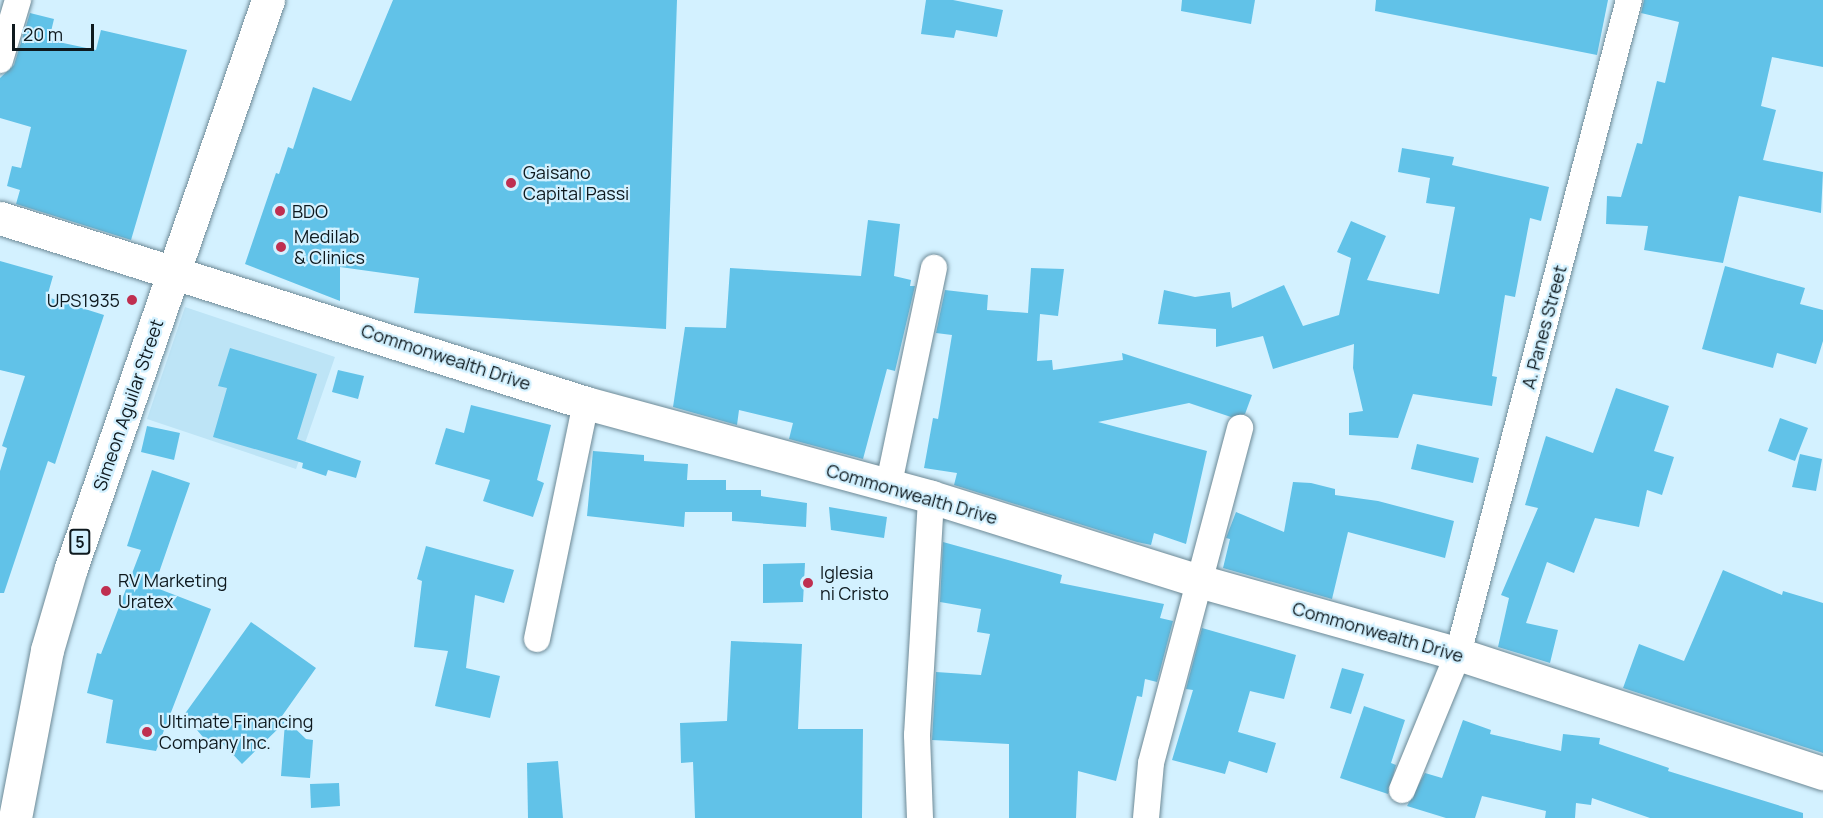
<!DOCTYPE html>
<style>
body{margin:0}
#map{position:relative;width:1823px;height:818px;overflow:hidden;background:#d3f1ff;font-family:Manrope,sans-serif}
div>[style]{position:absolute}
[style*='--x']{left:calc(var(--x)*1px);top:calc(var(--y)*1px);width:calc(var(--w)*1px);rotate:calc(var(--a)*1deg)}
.built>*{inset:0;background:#bde4f6}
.building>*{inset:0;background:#61c2e8}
.roads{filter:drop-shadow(0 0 2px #6d8996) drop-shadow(0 0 2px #6d8996)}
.street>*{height:26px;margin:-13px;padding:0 13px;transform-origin:13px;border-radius:13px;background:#fff}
.secondary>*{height:33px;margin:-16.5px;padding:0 16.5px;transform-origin:16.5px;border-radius:16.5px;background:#fff}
.highway>*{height:33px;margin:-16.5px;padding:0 16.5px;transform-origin:16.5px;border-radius:16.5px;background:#fff}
.dots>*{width:16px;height:16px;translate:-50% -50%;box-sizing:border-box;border:3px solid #d3f1ff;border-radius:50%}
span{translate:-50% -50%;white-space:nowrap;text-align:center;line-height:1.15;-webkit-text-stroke:4.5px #d3f1ff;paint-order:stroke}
.shield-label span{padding:2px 4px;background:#d3f1ff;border:2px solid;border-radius:4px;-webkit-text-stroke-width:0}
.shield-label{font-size:16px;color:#0e191e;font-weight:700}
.poi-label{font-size:18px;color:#0e191e}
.left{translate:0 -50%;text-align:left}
.right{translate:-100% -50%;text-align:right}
.street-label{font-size:18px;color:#0e191e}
.scale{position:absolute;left:12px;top:24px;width:82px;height:27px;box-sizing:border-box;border:3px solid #0e191e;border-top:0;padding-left:8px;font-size:18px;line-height:21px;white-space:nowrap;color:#0e191e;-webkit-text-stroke:4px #d3f1ff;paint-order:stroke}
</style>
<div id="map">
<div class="built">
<i style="clip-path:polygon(185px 307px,335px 357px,296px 469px,147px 419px)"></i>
</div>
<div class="building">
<i style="clip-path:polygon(393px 0,677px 0,666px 329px,414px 313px,419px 278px,340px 267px,340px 301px,245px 264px,276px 173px,279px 174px,288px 147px,293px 149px,313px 87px,351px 101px)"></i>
<i style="clip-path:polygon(926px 0,953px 0,1003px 10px,997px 37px,956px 30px,954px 38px,921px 34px)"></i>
<i style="clip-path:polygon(1182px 0,1255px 0,1251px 24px,1181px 11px)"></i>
<i style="clip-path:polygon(1376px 0,1608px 0,1597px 55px,1375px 11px)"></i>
<i style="clip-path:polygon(1644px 0,1823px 0,1823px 67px,1772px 57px,1761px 106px,1776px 110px,1763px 160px,1823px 172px,1821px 213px,1739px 196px,1723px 263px,1644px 250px,1648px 226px,1606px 224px,1607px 196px,1621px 197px,1637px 143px,1642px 144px,1657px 81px,1665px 83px,1679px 22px,1641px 13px)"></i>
<i style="clip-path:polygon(30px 13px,54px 19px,49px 40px,96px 50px,101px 30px,187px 50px,131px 240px,16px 204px,20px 190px,7px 186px,12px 166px,21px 168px,31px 127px,0 118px,0 78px,14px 65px)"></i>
<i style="clip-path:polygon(1402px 148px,1454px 157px,1452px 165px,1549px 187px,1541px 221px,1530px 218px,1515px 297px,1505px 295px,1492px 376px,1497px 377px,1492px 406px,1413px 394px,1398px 438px,1349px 435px,1349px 413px,1363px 411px,1353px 368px,1354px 344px,1273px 369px,1263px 336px,1216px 347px,1216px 329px,1158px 324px,1164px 290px,1195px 297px,1230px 292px,1232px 308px,1284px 285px,1303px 326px,1339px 315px,1351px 258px,1337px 252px,1351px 221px,1386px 236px,1367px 280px,1439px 294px,1455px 207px,1426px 203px,1430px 178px,1398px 172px)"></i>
<i style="clip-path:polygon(868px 220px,900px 224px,894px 276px,911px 280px,910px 286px,915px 286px,895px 371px,887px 369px,863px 459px,789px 439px,793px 423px,739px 410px,737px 425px,673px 407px,685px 327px,726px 328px,730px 268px,861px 276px)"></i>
<i style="clip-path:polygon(0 261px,53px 276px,47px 297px,104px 315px,55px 464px,48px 461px,4px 593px,0 593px,0 471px,7px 448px,2px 446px,25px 376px,0 370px)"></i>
<i style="clip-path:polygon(1725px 266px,1805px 288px,1800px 304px,1823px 310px,1823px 341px,1816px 364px,1777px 353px,1773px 368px,1702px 349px)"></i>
<i style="clip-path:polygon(1031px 268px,1064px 269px,1058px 316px,1040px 314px,1037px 361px,1052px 360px,1053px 370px,1123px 360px,1122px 353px,1252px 395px,1245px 414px,1231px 417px,1189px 403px,1098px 422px,1207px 451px,1186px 544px,1154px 533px,1151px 545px,1137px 542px,954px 485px,957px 473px,924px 468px,933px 418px,938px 419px,952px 335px,936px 333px,945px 290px,988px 295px,987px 310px,1028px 313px)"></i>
<i style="clip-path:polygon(230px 348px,317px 374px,297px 439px,361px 461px,356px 478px,328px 470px,326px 476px,302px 468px,303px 463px,213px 437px,227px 388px,218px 386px)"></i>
<i style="clip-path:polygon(338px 370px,364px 376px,358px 399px,332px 392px)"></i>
<i style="clip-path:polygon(1616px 388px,1669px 406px,1654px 451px,1674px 457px,1662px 495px,1647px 490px,1639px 527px,1595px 518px,1574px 573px,1547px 562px,1526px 623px,1558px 630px,1550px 663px,1498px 647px,1509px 598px,1501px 595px,1538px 508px,1525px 505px,1546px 436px,1593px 453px)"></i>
<i style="clip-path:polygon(471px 405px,551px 425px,537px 480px,544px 483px,533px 517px,483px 501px,490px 480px,435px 464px,446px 428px,464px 433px)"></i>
<i style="clip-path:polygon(1780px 418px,1808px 428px,1795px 461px,1768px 451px)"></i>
<i style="clip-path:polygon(147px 426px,180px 433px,174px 460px,141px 452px)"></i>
<i style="clip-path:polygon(1417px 444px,1479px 458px,1473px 483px,1411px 469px)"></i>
<i style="clip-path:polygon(593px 451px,644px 455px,644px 461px,688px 464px,687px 480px,726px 480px,726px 490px,761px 490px,761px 496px,807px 503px,806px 527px,732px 521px,732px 512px,685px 512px,684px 527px,587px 516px)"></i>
<i style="clip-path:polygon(1800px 454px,1822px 459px,1816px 491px,1792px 487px)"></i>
<i style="clip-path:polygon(152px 470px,190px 483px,154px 587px,211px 609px,156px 751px,106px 743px,113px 700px,87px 693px,97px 653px,101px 654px,141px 550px,127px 546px)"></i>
<i style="clip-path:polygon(1293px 482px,1311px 483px,1335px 489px,1335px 495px,1378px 501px,1454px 521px,1445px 558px,1348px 532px,1332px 599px,1223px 568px,1230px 539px,1226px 538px,1236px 512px,1284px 532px)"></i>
<i style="clip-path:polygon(829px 507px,887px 517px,884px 538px,831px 530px)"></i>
<i style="clip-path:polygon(943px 542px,1062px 575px,1060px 583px,1164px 604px,1160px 618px,1173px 621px,1157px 682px,1145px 679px,1142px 697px,1137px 696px,1116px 781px,1078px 771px,1076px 818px,1009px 818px,1009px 744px,932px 740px,936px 672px,981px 675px,990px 634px,977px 632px,981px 609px,940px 602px)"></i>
<i style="clip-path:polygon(426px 546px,514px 570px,504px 603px,475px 595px,466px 668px,500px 676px,490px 718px,435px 706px,448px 651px,414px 647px,422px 581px,417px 579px)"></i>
<i style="clip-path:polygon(805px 563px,803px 602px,763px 603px,763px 564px)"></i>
<i style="clip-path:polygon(1723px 570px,1782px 595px,1783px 591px,1823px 603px,1823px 753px,1623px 688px,1639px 644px,1684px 661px)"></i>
<i style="clip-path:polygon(251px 622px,316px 668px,282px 716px,306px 739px,313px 740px,310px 778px,281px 776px,285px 722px,242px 764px,223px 744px,215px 751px,184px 715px)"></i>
<i style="clip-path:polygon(1202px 628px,1296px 655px,1284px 699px,1250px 691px,1238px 732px,1276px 743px,1267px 773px,1229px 761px,1225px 774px,1172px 760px,1193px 690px,1186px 689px)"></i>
<i style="clip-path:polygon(731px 641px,802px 644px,798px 729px,863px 729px,862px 818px,695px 818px,693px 762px,681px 763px,680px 723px,727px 721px)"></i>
<i style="clip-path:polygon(1342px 668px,1364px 674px,1351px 714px,1330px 708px)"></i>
<i style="clip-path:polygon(1364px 706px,1405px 720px,1391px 763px,1396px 765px,1388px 794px,1340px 778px)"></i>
<i style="clip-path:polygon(1463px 720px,1491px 730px,1490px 734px,1561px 751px,1563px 734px,1600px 738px,1599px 744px,1669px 768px,1668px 771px,1803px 813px,1803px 818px,1650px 818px,1592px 798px,1591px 805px,1576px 803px,1575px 818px,1545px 818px,1546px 811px,1482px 796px,1475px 818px,1446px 818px,1407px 806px,1425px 773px,1442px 778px)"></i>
<i style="clip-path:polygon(558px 761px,563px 818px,528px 818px,527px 763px)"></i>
<i style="clip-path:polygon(339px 783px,340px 806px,311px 808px,310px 784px)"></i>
</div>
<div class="roads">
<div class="street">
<i style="--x:0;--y:60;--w:63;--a:-73.3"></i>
<i style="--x:888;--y:488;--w:225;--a:-78.2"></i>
<i style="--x:537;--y:639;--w:241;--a:-78.3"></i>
<i style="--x:1402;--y:790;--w:147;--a:-67.6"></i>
<i style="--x:1458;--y:654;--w:676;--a:-75.35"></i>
<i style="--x:920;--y:818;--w:83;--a:-92.1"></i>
<i style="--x:917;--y:735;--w:238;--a:-86.6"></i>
<i style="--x:1146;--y:818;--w:55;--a:-84.8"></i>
<i style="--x:1151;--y:763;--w:347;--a:-75.1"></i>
</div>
<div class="secondary">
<i style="--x:0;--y:218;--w:615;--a:17.52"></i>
<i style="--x:586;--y:403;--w:358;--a:15.2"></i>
<i style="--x:931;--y:497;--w:281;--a:17.4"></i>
<i style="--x:1199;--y:581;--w:269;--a:15.7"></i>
<i style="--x:1458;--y:654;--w:384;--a:18.1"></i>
</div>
<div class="highway">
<i style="--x:15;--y:818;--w:171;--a:-79.2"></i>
<i style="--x:47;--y:650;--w:85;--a:-73.7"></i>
<i style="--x:71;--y:568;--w:601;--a:-70.87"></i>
</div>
</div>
<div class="dots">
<i style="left:511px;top:183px;background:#bf2f50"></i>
<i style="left:280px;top:211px;background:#bf2f50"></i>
<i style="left:281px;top:247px;background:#bf2f50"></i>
<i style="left:132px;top:300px;background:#bf2f50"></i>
<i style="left:808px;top:583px;background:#bf2f50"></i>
<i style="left:106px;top:591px;background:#bf2f50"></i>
<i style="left:147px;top:732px;background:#bf2f50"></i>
</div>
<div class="shield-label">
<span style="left:80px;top:542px">5</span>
</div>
<div class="poi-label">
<span class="left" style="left:523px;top:183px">Gaisano<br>Capital Passi</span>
<span class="left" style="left:292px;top:211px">BDO</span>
<span class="left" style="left:294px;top:247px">Medilab<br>&amp; Clinics</span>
<span class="right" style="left:120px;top:300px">UPS1935</span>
<span class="left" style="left:820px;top:583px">Iglesia<br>ni Cristo</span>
<span class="left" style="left:118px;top:591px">RV Marketing<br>Uratex</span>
<span class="left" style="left:159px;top:732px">Ultimate Financing<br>Company Inc.</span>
</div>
<div class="street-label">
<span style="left:1544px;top:327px;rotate:-75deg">A. Panes Street</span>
<span style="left:446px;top:357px;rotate:18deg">Commonwealth Drive</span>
<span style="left:128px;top:405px;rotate:-71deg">Simeon Aguilar Street</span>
<span style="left:912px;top:494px;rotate:16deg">Commonwealth Drive</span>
<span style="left:1378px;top:632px;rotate:16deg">Commonwealth Drive</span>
</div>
<div class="scale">20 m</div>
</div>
